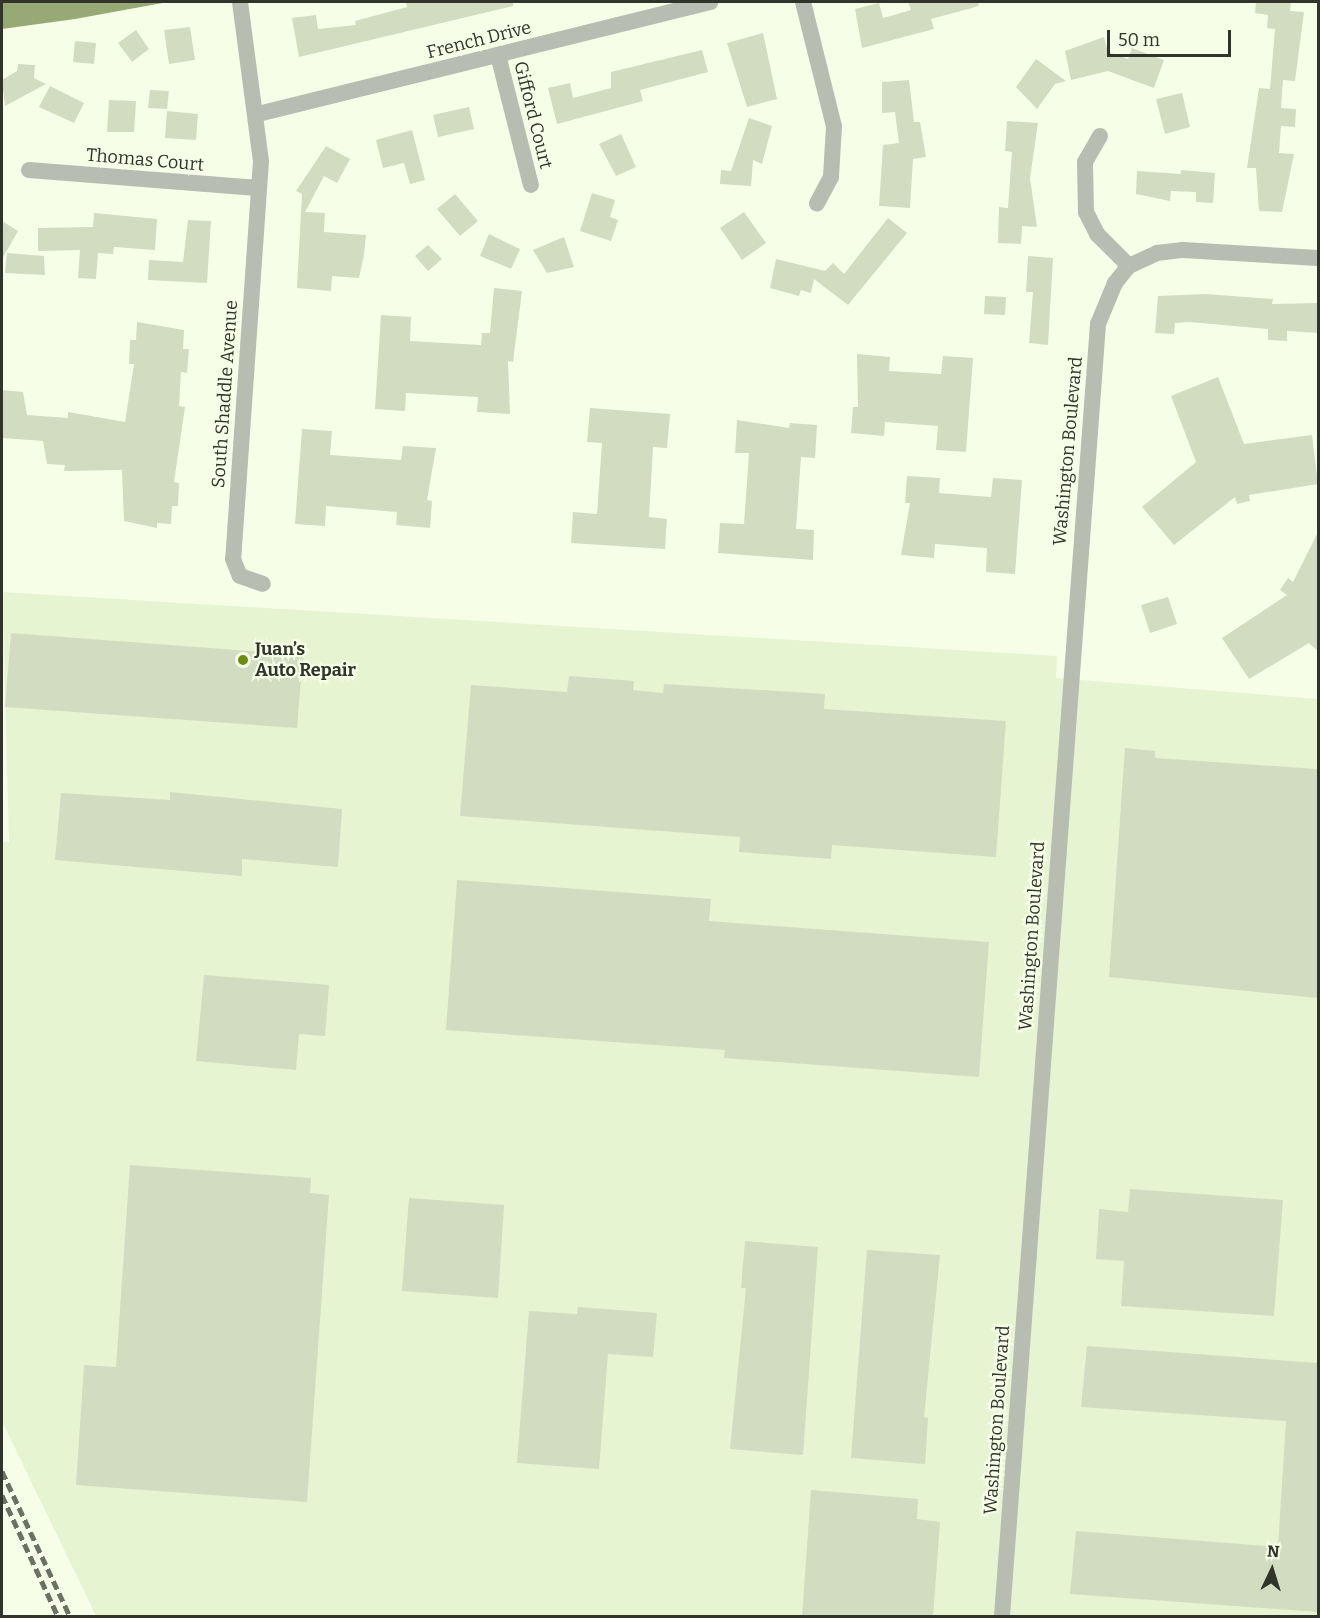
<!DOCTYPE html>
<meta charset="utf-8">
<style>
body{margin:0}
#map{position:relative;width:1320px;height:1618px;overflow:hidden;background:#f6fee8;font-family:Bitter,serif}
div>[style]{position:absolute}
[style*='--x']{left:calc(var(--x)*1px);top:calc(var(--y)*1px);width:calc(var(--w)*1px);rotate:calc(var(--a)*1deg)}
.built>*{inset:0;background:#e7f4d2}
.water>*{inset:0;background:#97aa75}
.building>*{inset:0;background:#d1dcc1}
.minor>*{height:16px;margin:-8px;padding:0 8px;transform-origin:8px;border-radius:8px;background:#b8bdb1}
.rail>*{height:4.5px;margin-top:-2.25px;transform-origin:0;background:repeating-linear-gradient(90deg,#6b7163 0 9px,transparent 0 13.5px)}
.dots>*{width:16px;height:16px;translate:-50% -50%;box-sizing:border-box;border:3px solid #f6fee8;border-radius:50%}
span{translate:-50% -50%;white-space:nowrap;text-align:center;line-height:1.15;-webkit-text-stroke:4.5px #f6fee8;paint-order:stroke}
.street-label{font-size:18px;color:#30342a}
.poi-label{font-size:18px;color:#30342a;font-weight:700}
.left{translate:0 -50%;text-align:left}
.frame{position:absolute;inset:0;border:3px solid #30342a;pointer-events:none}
.north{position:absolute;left:1242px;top:1540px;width:60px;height:60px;-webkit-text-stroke:4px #f6fee8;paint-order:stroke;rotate:4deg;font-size:16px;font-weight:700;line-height:24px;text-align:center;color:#30342a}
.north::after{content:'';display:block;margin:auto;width:21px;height:27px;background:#30342a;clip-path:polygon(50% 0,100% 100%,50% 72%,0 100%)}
.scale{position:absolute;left:1107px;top:30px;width:124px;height:27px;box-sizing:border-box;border:3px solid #30342a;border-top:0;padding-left:8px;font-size:18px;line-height:21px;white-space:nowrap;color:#30342a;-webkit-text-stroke:4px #f6fee8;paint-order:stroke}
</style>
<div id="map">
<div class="built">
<i style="clip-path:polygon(2px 592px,1057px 656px,1056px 678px,1318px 699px,1318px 1616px,96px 1616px,2px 1421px,2px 842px,9px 842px)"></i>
</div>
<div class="water">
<i style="clip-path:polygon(168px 2px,75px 19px,2px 29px,2px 3px)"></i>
</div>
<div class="building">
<i style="clip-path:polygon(406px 2px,513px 2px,513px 6px,299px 57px,292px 18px,316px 15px,318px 29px,356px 25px,355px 21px,407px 7px)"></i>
<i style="clip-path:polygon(908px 2px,978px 2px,979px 6px,931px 19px,934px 29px,862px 48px,855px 9px,879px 3px,883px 18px,911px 10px)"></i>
<i style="clip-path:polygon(1256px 2px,1291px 2px,1290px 11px,1304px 12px,1295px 81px,1283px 80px,1281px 108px,1296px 109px,1295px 127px,1281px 126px,1279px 153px,1294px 154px,1282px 212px,1259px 211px,1256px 168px,1247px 168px,1259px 88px,1270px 89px,1275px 29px,1267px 28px,1268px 15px,1255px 13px)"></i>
<i style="clip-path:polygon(190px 27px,195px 60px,169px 64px,164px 30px)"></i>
<i style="clip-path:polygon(136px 30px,149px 49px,132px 62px,118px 43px)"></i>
<i style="clip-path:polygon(763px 33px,777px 99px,747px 107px,727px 43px)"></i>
<i style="clip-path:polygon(1104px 37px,1108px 52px,1128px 59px,1132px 48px,1164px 60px,1154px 88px,1108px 71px,1071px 80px,1065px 51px)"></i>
<i style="clip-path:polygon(75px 41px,96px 43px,94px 64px,73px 62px)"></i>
<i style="clip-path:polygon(702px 50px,708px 72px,640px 90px,643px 101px,557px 124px,548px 88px,570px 83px,573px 98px,611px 88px,611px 72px)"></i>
<i style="clip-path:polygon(1036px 59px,1066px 81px,1055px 84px,1037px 109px,1016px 87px)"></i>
<i style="clip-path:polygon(18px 64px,35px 65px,34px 78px,46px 84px,5px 106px,2px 80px,17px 71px)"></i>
<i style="clip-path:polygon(909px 80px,914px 122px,920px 122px,926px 157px,913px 159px,910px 208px,879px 206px,883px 145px,899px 143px,895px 112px,882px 113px,882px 82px)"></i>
<i style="clip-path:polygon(50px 86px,84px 103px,74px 123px,39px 107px)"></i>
<i style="clip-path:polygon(150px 90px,169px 91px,167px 109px,148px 108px)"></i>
<i style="clip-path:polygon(1182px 93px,1190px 127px,1165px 134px,1156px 99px)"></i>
<i style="clip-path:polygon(109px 100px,136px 101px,134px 132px,107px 132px)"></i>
<i style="clip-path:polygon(469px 107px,474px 129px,438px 137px,433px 115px)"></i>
<i style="clip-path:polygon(167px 111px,198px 114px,196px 140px,165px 138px)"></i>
<i style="clip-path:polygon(749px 118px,772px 126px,762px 164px,753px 160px,751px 186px,720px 184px,721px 170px,731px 171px)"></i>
<i style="clip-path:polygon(1007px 121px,1038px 123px,1030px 178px,1037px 227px,1022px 226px,1021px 244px,998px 243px,999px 207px,1008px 208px,1012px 152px,1005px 151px)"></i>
<i style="clip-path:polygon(412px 130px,425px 180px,410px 184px,404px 163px,383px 168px,376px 140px)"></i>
<i style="clip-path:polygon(621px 134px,636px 167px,616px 176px,599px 144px)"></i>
<i style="clip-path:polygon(326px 146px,350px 159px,337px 183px,324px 176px,305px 212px,325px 213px,324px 232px,366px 235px,364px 255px,359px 278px,332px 276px,331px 291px,297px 288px,302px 194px,296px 191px)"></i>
<i style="clip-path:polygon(1181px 170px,1215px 173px,1213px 203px,1196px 202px,1196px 192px,1171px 191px,1170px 201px,1136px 194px,1137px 171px,1181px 174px)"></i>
<i style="clip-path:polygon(592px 193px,615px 200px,610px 217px,618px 220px,611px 241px,580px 231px)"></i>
<i style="clip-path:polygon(455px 194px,478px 221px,460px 236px,437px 209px)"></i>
<i style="clip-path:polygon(744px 212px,766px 243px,742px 260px,720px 228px)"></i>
<i style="clip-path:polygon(94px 213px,157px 219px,155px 250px,114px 247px,113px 254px,98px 253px,96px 279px,78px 278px,80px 250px,38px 251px,38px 228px,93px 227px)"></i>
<i style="clip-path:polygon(888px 218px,907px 233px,848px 305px,814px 279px,811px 293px,801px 290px,799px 296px,770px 288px,776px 259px,825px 271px,833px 263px,844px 274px)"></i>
<i style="clip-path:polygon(188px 220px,211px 221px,207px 283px,148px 280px,149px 260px,183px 262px)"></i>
<i style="clip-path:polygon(2px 221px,18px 231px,2px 259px)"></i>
<i style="clip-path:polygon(489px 234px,520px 249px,511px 269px,480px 256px)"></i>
<i style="clip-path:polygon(564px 237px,574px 267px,547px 273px,533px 250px)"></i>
<i style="clip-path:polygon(428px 245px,442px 259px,428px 271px,415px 256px)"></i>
<i style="clip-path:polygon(7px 253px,44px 256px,45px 275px,5px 273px)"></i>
<i style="clip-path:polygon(1028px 256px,1053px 258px,1048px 345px,1029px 343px,1033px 292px,1026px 292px)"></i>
<i style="clip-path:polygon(494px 288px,522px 291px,513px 362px,508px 361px,510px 414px,477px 412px,478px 397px,406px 393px,405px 411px,375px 409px,381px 315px,411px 317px,410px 341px,481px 345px,482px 333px,490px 333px)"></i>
<i style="clip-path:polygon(1206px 294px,1273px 299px,1272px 304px,1318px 303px,1318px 333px,1287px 331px,1287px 341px,1268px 340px,1268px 329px,1189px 322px,1175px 323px,1174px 334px,1155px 333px,1158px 296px)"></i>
<i style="clip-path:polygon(985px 296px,1006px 297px,1005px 315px,984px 314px)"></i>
<i style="clip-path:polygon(137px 322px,184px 330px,183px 349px,189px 349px,187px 373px,181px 372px,179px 406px,185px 407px,174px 482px,179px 483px,178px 506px,172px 506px,171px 524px,157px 523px,157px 528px,124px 521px,122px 470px,64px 471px,65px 465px,47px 464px,43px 441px,2px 438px,2px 390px,23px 392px,27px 415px,68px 418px,68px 412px,125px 422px,134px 364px,129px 364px,130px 340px,136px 340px)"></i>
<i style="clip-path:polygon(857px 354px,890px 357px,889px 371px,941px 374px,943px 356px,973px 358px,966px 452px,936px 450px,938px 426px,885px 422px,884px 436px,851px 433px,853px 407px,858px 407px)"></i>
<i style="clip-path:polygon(1218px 377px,1244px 444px,1312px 435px,1318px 484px,1249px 495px,1250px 501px,1237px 504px,1235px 497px,1174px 545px,1142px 507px,1196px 462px,1171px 396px)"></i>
<i style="clip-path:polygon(590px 408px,670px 414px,667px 448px,653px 447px,649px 517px,667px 519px,665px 549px,571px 543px,573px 512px,597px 514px,602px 443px,587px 442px)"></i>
<i style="clip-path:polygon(737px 420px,789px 428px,790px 423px,817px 425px,815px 458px,801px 457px,796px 529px,814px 530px,813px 560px,718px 553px,720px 523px,744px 524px,749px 453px,735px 453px)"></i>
<i style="clip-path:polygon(302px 429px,332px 431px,330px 455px,401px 460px,403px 446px,436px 448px,427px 500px,432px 501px,430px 528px,396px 525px,397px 512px,326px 506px,325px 526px,295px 524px)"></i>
<i style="clip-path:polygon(907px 476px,940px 478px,939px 493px,991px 497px,993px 478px,1022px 480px,1015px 574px,986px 572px,987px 548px,935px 544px,934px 558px,901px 555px,910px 503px,905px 503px)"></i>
<i style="clip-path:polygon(1318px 532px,1318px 651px,1309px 643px,1249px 679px,1222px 638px,1287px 595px,1280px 590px,1288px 578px,1293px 582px)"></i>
<i style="clip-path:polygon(1168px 597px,1177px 624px,1150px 633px,1141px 605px)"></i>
<i style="clip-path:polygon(11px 633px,303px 655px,297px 728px,5px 707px)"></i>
<i style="clip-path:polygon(569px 676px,634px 681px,633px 690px,663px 693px,664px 684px,825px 694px,824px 709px,1006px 721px,996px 857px,832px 845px,831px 859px,739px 852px,740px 837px,460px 816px,471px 685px,567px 692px)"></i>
<i style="clip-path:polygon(1125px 748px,1155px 751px,1155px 758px,1318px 769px,1318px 998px,1109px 977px)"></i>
<i style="clip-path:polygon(170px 792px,342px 809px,338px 867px,242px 859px,242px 876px,55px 860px,61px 793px,170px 800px)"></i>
<i style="clip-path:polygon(457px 880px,711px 899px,709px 921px,989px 942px,979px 1077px,724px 1058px,725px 1050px,446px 1030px)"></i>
<i style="clip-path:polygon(204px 975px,329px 985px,325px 1036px,299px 1034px,296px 1070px,196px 1061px)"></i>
<i style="clip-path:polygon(130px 1165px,311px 1178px,310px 1193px,329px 1195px,307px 1502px,76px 1485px,84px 1365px,116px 1367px)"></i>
<i style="clip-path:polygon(1130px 1189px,1283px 1200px,1274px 1316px,1121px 1306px,1124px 1261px,1096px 1259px,1099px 1209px,1128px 1212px)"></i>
<i style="clip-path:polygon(409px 1198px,504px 1205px,498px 1298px,402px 1291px)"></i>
<i style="clip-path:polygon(745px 1241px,818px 1247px,803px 1455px,730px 1449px,746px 1288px,741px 1288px)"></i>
<i style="clip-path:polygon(867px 1250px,940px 1255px,924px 1417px,928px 1418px,925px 1464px,851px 1458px)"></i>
<i style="clip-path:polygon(578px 1307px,657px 1313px,653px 1357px,608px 1354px,599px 1469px,517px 1463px,529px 1311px,577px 1314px)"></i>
<i style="clip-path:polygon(1087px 1346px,1318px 1363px,1318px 1612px,1070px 1594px,1076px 1531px,1278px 1547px,1286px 1421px,1081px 1407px)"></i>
<i style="clip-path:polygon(811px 1490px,918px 1499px,917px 1519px,940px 1522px,933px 1617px,802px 1617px)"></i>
</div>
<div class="minor">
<i style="--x:240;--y:2;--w:160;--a:82.5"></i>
<i style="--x:261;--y:161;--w:399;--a:94"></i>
<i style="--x:233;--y:559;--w:18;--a:68"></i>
<i style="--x:240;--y:576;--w:24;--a:19"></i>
<i style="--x:803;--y:2;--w:128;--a:76"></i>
<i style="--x:834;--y:126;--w:51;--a:93.4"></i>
<i style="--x:831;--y:177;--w:30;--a:118"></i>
<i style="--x:498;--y:55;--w:134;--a:75.8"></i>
<i style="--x:258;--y:114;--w:466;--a:-13.9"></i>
<i style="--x:1100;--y:136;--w:30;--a:120"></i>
<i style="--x:1085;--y:162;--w:50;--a:88.9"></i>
<i style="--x:1086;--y:212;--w:25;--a:63"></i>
<i style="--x:1097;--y:234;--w:45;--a:45"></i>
<i style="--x:29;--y:170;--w:230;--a:4.5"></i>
<i style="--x:1002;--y:1616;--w:1296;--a:-85.75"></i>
<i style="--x:1098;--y:324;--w:44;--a:-67.5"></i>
<i style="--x:1115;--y:283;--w:22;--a:-51"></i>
<i style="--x:1129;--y:266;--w:31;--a:-25"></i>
<i style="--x:1157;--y:253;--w:26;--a:-7"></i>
<i style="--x:1183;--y:250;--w:135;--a:3.4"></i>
</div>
<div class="rail">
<i style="--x:2;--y:1471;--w:160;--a:64.9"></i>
<i style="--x:2;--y:1495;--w:133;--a:65.2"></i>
</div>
<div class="dots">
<i style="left:243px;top:660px;background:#6e8d10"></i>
</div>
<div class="street-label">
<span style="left:479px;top:40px;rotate:-14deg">French Drive</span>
<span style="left:533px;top:115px;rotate:76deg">Gifford Court</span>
<span style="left:145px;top:160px;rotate:5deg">Thomas Court</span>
<span style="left:225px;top:394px;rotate:-86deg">South Shaddle Avenue</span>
<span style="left:1068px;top:451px;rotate:-85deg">Washington Boulevard</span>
<span style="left:1032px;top:936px;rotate:-86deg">Washington Boulevard</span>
<span style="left:997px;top:1420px;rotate:-86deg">Washington Boulevard</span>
</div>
<div class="poi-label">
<span class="left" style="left:255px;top:660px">Juan’s<br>Auto Repair</span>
</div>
<div class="frame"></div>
<div class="north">N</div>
<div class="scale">50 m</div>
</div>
